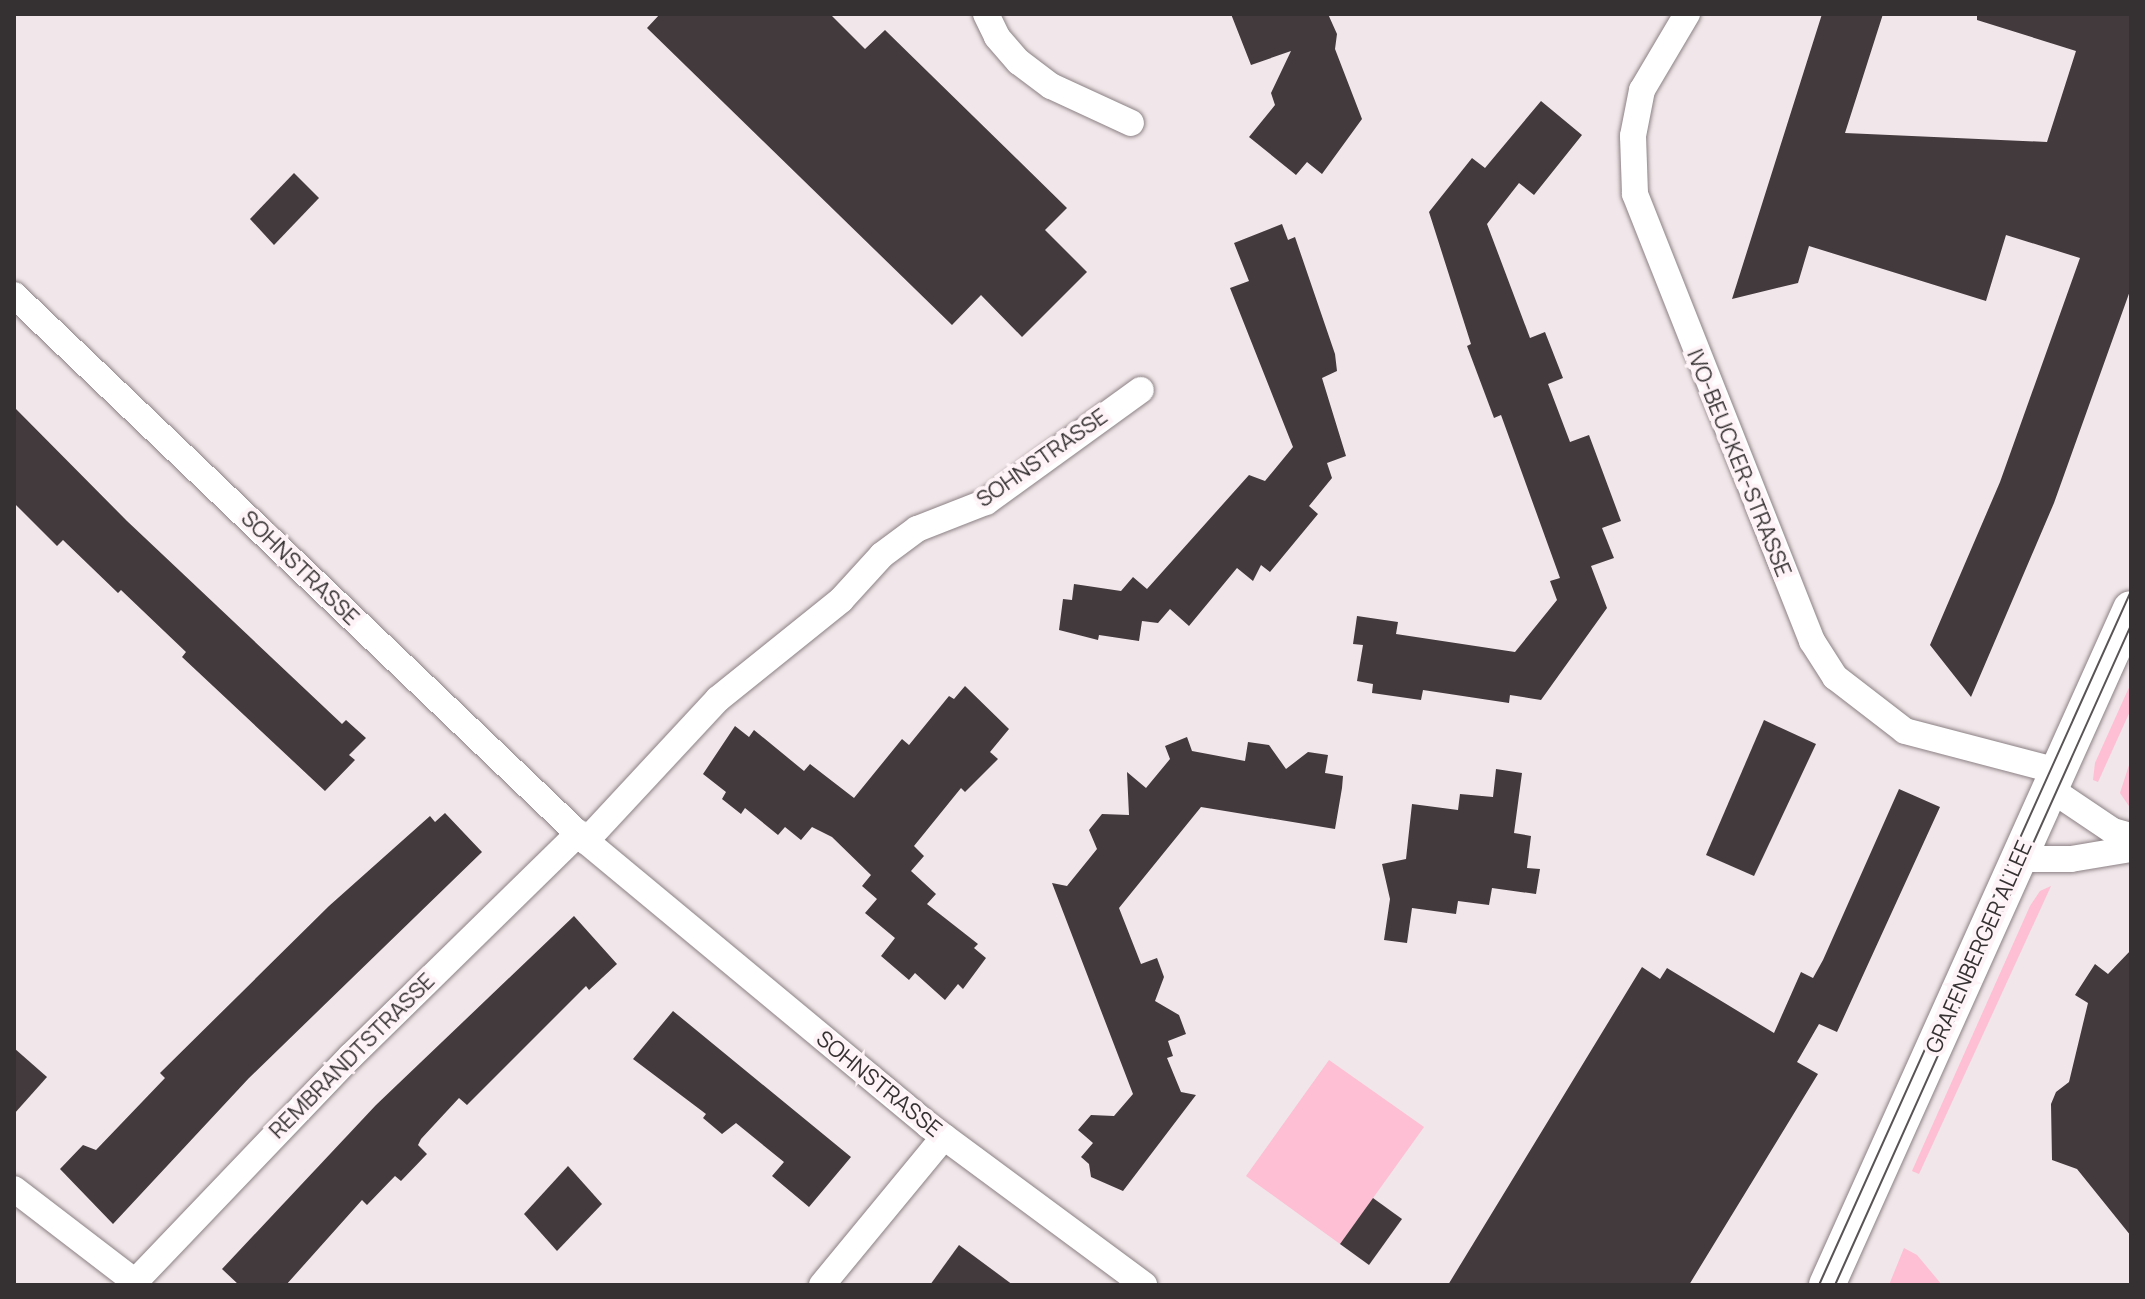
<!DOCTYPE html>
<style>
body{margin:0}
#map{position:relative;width:2145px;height:1299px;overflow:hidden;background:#f1e6e9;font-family:Manrope,sans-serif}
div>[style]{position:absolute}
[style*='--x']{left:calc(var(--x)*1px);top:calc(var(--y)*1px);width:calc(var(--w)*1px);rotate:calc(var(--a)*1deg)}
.green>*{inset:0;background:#febed3}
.building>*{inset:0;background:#433a3d}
.roads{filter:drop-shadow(0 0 2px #8b8184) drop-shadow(0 0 2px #8b8184)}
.street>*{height:26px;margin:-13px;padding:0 13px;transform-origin:13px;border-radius:13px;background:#fff}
.secondary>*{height:36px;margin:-18px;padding:0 18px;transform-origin:18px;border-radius:18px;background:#fff}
.tram>*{height:2px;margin:-1px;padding:0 1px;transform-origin:1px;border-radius:1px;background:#595455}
span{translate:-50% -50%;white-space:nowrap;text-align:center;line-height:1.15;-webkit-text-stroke:8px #fef3f6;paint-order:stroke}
.street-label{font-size:22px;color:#353132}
.frame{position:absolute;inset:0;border:16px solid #353132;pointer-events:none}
</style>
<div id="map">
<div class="green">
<i style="clip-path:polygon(2131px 683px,2131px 709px,2098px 782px,2093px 780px,2095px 763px)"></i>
<i style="clip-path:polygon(2131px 759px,2131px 809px,2120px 793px)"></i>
<i style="clip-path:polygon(2051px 886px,1919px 1174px,1912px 1171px,2030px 906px,2040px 891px)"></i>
<i style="clip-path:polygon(1329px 1060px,1424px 1127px,1340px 1244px,1246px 1176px)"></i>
<i style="clip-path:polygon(1904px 1248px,1917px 1255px,1942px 1285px,1889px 1285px)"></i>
</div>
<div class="building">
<i style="clip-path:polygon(660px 14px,830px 14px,865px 49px,885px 30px,1067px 208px,1045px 230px,1087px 272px,1022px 337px,981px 295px,952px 325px,647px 28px)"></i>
<i style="clip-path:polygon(1231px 14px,1328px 14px,1337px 34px,1335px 49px,1362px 119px,1322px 174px,1307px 162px,1296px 175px,1249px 137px,1275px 105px,1271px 93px,1291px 51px,1251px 65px)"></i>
<i style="clip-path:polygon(1822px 14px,1883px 14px,1845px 133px,2047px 142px,2076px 51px,1977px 20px,1977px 14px,2131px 14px,2131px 288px,2054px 503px,1971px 697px,1930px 645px,2000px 482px,2080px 258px,2006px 235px,1986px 301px,1809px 246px,1798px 283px,1732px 299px)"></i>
<i style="clip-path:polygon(1541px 101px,1582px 135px,1534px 195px,1519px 183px,1487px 224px,1530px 338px,1545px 332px,1563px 378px,1548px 384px,1570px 442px,1589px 435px,1621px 521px,1602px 528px,1614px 558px,1591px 566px,1607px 608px,1541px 700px,1510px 695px,1509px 703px,1423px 690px,1421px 700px,1372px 693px,1373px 684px,1357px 681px,1363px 645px,1353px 644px,1357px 616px,1398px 622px,1396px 634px,1515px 652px,1557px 600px,1550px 581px,1560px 578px,1501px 415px,1494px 418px,1467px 346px,1471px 344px,1429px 212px,1472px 158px,1485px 168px)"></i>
<i style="clip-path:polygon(294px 173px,319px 198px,274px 245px,250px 219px)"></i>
<i style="clip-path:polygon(1282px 224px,1288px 240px,1295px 237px,1335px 354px,1337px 371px,1322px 378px,1346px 456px,1327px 463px,1332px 478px,1309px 506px,1318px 514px,1270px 572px,1261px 565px,1253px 581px,1237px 568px,1189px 626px,1170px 609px,1158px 623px,1142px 621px,1139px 641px,1099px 635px,1098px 640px,1059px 630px,1063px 599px,1072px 600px,1074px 584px,1121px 591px,1133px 577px,1147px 589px,1249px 475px,1265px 481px,1293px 447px,1230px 288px,1249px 281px,1234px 243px)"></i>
<i style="clip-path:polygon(14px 407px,127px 521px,342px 724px,346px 720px,366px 738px,349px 755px,355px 760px,325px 791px,182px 657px,186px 652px,121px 590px,118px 593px,63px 540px,57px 546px,14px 503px)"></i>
<i style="clip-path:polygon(965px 686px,1009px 729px,990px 752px,998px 759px,965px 792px,961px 788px,914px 846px,924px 856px,911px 871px,936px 894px,927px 904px,978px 944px,974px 948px,986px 958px,963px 989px,958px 984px,945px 1000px,915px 973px,909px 980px,881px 956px,895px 938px,865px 913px,877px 899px,862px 886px,871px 875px,832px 837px,812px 827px,801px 840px,785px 827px,778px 835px,745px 808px,741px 814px,722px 799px,726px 792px,703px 774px,735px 726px,749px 737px,754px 730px,804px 771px,810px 764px,854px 798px,902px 739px,909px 745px,949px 696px,954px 699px)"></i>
<i style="clip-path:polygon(1764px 720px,1816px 744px,1754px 876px,1706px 855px)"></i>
<i style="clip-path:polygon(1187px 737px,1192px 751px,1245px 761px,1248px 742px,1269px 745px,1286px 769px,1308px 752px,1328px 755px,1325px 773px,1343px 776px,1342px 788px,1335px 829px,1201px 807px,1119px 908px,1141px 964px,1157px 958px,1164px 977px,1155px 1001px,1179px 1015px,1186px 1034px,1168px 1041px,1173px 1056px,1167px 1058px,1181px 1092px,1196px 1095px,1123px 1191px,1091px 1177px,1089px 1164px,1081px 1157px,1093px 1143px,1078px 1130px,1091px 1115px,1114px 1116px,1133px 1094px,1052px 883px,1067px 886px,1097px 849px,1089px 830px,1102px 814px,1129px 815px,1127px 772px,1146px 788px,1170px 759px,1165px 746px)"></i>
<i style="clip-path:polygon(1496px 769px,1522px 773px,1514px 833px,1531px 836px,1527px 868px,1540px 869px,1536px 894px,1492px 888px,1489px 905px,1458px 901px,1456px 914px,1412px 908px,1407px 943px,1384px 940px,1390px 899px,1382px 864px,1406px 859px,1412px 804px,1458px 810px,1460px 794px,1493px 797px)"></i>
<i style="clip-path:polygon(1899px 789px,1940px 807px,1837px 1032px,1819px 1024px,1797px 1062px,1818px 1074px,1689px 1285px,1448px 1285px,1642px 967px,1660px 979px,1667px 968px,1774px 1033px,1801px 972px,1813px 978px,1823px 960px)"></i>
<i style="clip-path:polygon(445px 813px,482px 852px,249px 1078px,113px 1224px,60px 1169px,83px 1145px,96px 1150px,165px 1078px,160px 1073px,329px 906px,430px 816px,435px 822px)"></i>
<i style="clip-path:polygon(574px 916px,617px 964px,589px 990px,586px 986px,467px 1105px,459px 1098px,421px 1139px,418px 1145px,427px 1154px,401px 1181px,395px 1176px,367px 1205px,362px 1200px,286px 1285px,239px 1285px,222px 1269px,376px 1105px)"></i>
<i style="clip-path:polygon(2131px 950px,2131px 1236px,2077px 1169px,2052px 1160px,2051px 1104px,2056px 1092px,2069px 1082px,2088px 1003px,2075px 995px,2095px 964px,2108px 974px)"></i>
<i style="clip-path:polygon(673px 1011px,851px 1157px,809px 1207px,772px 1176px,784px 1162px,736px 1123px,722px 1134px,703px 1118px,706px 1114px,633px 1059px)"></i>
<i style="clip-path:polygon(14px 1048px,47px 1077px,14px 1114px)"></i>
<i style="clip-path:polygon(568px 1166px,602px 1204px,557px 1251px,524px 1214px)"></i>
<i style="clip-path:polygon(1373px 1198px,1402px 1219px,1369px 1265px,1340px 1244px)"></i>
<i style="clip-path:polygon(959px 1245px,1013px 1285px,930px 1285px)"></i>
</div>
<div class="roads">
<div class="street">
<i style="--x:986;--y:14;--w:25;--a:64"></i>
<i style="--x:997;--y:37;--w:33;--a:49"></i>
<i style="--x:1019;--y:62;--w:40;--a:37"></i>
<i style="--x:1051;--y:86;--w:88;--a:24.8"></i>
<i style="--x:1687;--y:14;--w:88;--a:120.6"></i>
<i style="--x:1642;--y:90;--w:47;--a:101.1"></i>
<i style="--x:1633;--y:136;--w:58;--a:88"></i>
<i style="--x:1635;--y:194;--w:481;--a:68.4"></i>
<i style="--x:1812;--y:641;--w:43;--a:57.4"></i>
<i style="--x:1835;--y:677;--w:88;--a:37.6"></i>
<i style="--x:1905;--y:731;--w:157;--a:14.7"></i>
<i style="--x:14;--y:295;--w:791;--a:43.67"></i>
<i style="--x:586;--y:841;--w:445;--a:39.7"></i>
<i style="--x:928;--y:1125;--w:269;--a:36.5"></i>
<i style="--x:2049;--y:788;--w:77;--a:33.9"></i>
<i style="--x:2113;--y:831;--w:19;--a:16"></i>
<i style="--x:586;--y:841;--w:194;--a:-47.1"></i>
<i style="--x:718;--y:699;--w:158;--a:-38.8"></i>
<i style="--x:841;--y:600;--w:61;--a:-47.7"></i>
<i style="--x:882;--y:555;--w:44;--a:-36.6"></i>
<i style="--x:917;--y:529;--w:74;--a:-21.4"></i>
<i style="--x:986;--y:502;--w:191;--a:-35.9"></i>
<i style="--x:2019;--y:859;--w:52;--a:0"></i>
<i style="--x:2071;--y:859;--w:61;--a:-9.5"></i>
<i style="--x:14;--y:1189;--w:158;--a:37.5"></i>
<i style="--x:132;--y:1285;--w:317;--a:-46.3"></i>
<i style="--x:351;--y:1056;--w:319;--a:-44.4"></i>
<i style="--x:822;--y:1285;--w:192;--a:-50.5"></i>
</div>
<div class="secondary">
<i style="--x:1827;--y:1285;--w:741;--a:-65.79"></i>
</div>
</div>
<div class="tram">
<i style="--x:1819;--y:1285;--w:761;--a:-65.79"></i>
<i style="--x:1835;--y:1285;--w:723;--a:-65.84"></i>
</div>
<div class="street-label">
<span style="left:1042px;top:458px;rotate:-35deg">SOHNSTRASSE</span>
<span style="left:1739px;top:463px;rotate:68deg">IVO-BEUCKER-STRASSE</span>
<span style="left:300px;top:568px;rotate:44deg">SOHNSTRASSE</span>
<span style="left:1979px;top:947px;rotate:-66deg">GRAFENBERGER ALLEE</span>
<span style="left:352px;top:1056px;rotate:-45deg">REMBRANDTSTRASSE</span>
<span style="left:879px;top:1084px;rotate:39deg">SOHNSTRASSE</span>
</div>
<div class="frame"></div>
</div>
